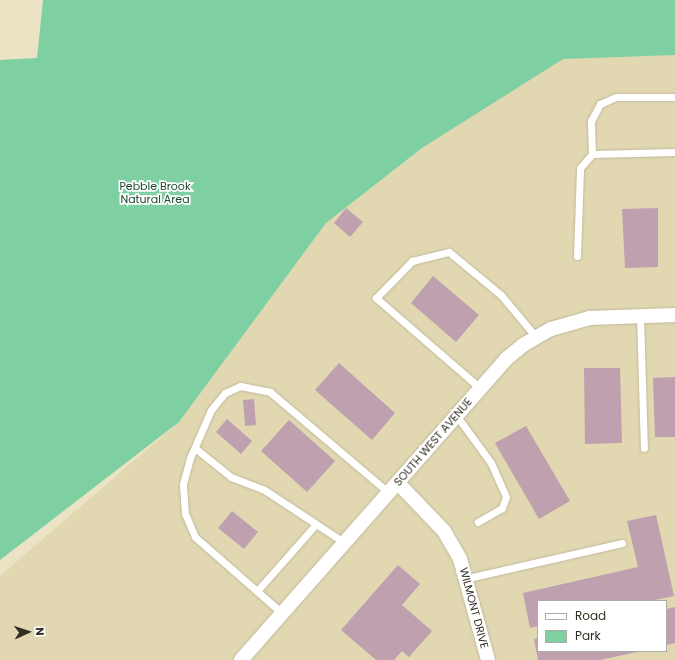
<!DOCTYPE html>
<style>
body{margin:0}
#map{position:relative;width:675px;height:660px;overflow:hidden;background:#ece3c5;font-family:Poppins,sans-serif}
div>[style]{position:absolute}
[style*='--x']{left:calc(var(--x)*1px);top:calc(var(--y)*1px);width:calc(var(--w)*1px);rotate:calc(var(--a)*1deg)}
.built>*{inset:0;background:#e1d7b1}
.green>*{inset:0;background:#7ed0a3}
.building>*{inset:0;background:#bea0ae}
.roads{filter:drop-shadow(0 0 1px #c2b99c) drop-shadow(0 0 1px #c2b99c)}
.service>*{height:7px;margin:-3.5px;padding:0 3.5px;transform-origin:3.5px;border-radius:3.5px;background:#fff}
.minor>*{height:14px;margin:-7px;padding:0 7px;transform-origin:7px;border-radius:7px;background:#fff}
span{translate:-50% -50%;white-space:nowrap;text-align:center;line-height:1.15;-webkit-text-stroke:3.5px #fff;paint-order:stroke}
.park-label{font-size:11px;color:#1e4531}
.street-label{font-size:11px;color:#312e22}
.legend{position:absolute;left:537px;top:600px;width:130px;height:52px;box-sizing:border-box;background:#fff;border:1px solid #adaba7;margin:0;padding:5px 7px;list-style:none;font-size:12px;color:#312e22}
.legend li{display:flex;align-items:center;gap:8px;height:20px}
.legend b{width:20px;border:1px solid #adaba7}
.north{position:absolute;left:8px;top:612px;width:40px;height:40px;-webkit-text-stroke:3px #fff;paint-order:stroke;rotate:87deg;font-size:11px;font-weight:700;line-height:16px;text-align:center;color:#312e22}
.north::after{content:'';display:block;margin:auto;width:14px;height:18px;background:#312e22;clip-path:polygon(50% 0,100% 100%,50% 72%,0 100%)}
</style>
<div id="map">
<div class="built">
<i style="clip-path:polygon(evenodd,675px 41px,675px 660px,0 660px,0 576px,179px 422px,326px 223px,553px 46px,675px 41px,538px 601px,666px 601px,666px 651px,538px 651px,538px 601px)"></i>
</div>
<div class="green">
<i style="clip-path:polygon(43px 0,675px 0,675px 55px,563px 59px,422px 148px,326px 223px,179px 422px,0 560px,0 60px,37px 58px)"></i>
</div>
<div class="building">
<i style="clip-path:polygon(346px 208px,363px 222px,350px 237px,334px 223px)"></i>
<i style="clip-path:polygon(658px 208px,658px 267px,625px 268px,622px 209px)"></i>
<i style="clip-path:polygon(433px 276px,479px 315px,456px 342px,411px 303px)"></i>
<i style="clip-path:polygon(339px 363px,395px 413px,372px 440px,315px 390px)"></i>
<i style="clip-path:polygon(584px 368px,620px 368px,622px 443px,585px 444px)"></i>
<i style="clip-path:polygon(675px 377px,675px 437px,655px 437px,653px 378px)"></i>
<i style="clip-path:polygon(254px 399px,256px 425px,245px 426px,243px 400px)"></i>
<i style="clip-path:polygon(227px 419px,252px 441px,241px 454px,216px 432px)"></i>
<i style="clip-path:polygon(289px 420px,335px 461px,307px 492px,261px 451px)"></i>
<i style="clip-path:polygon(526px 426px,570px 501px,539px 519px,495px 443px)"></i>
<i style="clip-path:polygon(232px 511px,258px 532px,244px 549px,218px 528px)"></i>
<i style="clip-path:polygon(656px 515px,674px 596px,650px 601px,538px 601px,538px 626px,530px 628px,523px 593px,638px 567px,627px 521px)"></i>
<i style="clip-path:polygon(398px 565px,420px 584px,402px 605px,432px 631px,409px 657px,402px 651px,394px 660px,376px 660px,341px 630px)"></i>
<i style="clip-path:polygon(675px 607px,675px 643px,666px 645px,666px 609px)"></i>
<i style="clip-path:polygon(538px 638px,538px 651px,637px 652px,600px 660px,538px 660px,534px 639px)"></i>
</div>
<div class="roads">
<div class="service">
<i style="--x:592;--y:154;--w:83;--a:-1.4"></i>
<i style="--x:577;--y:256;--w:88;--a:-88"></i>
<i style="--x:580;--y:168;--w:18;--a:-49"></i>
<i style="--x:592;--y:154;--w:33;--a:-92"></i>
<i style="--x:591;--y:121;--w:19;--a:-62"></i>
<i style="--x:600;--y:104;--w:17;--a:-24"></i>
<i style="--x:616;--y:97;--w:59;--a:0"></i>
<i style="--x:640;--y:316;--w:132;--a:88.3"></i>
<i style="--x:480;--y:388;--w:138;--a:-139.1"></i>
<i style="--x:376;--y:298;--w:52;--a:-45.8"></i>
<i style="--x:412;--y:261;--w:38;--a:-14"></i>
<i style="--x:449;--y:252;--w:67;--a:39.6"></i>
<i style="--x:501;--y:295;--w:55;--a:50.2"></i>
<i style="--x:456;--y:415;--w:59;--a:53.9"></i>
<i style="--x:491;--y:463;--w:37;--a:66"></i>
<i style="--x:506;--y:497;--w:12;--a:110"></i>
<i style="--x:502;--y:508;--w:28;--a:150"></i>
<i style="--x:195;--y:448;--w:46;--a:38.9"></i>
<i style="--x:231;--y:477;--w:34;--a:21"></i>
<i style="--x:263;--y:489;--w:98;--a:33.4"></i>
<i style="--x:468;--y:578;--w:158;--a:-12.8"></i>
<i style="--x:257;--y:591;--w:89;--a:-48.6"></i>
<i style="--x:283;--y:614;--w:117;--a:-138.8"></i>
<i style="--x:195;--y:537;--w:25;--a:-113"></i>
<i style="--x:185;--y:514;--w:30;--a:-94"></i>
<i style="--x:183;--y:484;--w:27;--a:-75"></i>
<i style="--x:190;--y:458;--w:52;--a:-66.4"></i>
<i style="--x:211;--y:410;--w:22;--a:-51"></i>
<i style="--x:225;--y:393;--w:17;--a:-25"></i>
<i style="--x:240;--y:386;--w:31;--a:11"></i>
<i style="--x:270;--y:392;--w:156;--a:40.3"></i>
</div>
<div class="minor">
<i style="--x:398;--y:483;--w:66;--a:46.2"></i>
<i style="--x:444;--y:531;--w:32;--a:60"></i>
<i style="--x:460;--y:559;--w:105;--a:74.5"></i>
<i style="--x:241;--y:660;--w:401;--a:-48.6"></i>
<i style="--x:506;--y:359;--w:22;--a:-39"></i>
<i style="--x:523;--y:345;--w:32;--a:-30"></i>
<i style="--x:551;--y:329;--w:41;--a:-15.8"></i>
<i style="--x:590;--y:318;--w:85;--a:-2"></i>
</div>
</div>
<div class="park-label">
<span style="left:155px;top:193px">Pebble Brook<br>Natural Area</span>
</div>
<div class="street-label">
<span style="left:433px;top:442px;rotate:-49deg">SOUTH WEST AVENUE</span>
<span style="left:474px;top:608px;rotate:75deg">WILMONT DRIVE</span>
</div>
<ul class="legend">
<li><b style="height:5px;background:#fff"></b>Road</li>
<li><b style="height:11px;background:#7ed0a3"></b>Park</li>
</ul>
<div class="north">N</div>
</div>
